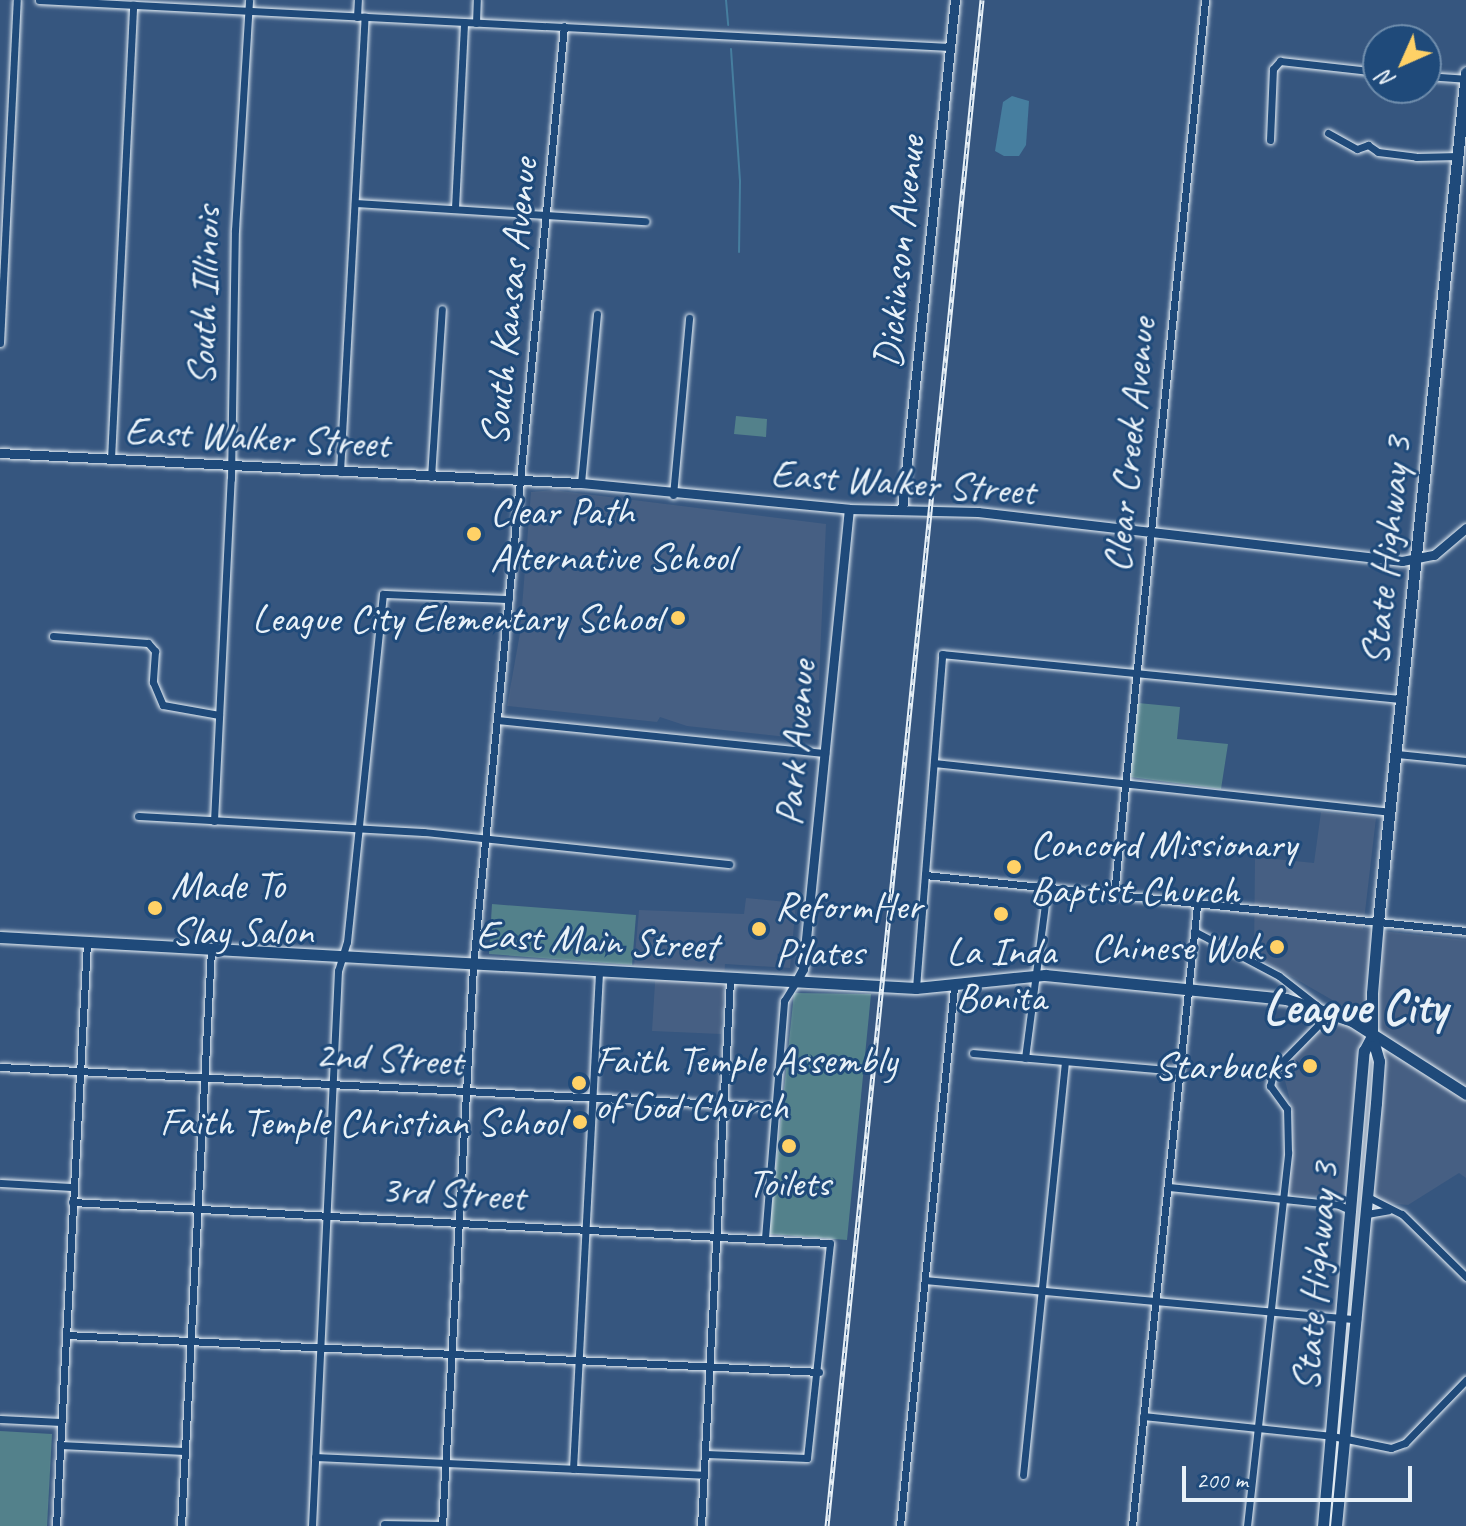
<!DOCTYPE html>
<style>
body{margin:0}
#map{position:relative;width:1466px;height:1526px;overflow:hidden;background:#36567f;font-family:Caveat,sans-serif}
div>[style]{position:absolute}
[style*='--x']{left:calc(var(--x)*1px);top:calc(var(--y)*1px);width:calc(var(--w)*1px);rotate:calc(var(--a)*1deg)}
.built>*{inset:0;background:#465f83}
.green>*{inset:0;background:#53818b}
.water>*{inset:0;background:#467e9f}
.stream>*{height:2px;margin:-1px;padding:0 1px;transform-origin:1px;border-radius:1px;background:#467e9f}
.roads{filter:drop-shadow(0 0 2px #e8f1f8) drop-shadow(0 0 2px #e8f1f8)}
.minor>*{height:7px;margin:-3.5px;padding:0 3.5px;transform-origin:3.5px;border-radius:3.5px;background:#1f4a7a}
.tertiary>*{height:9px;margin:-4.5px;padding:0 4.5px;transform-origin:4.5px;border-radius:4.5px;background:#1f4a7a}
.primary>*{height:11px;margin:-5.5px;padding:0 5.5px;transform-origin:5.5px;border-radius:5.5px;background:#1f4a7a}
.rail>*{height:5px;margin-top:-2.5px;transform-origin:0;background:repeating-linear-gradient(90deg,#1f4a7a 0 6px,#e8f1f8 0 12px);box-sizing:border-box;border-block:2px solid #e8f1f8}
.dots>*{width:22px;height:22px;translate:-50% -50%;box-sizing:border-box;border:4px solid #1f4a7a;border-radius:50%}
span{translate:-50% -50%;white-space:nowrap;text-align:center;line-height:1.15;-webkit-text-stroke:6px #1f4a7a;paint-order:stroke}
.street-label{font-size:40px;color:#e8f1f8}
.poi-label{font-size:40px;color:#e8f1f8}
.left{translate:0 -50%;text-align:left}
.right{translate:-100% -50%;text-align:right}
.district-label{font-size:48px;color:#e8f1f8;font-weight:700}
.north{position:absolute;left:1362px;top:24px;width:80px;height:80px;box-sizing:border-box;background:#1f4a7a;border:2px solid #6f8dac;border-radius:50%;rotate:225deg;font-size:22px;font-weight:700;line-height:32px;text-align:center;color:#e8f1f8}
.north::after{content:'';display:block;margin:auto;width:28px;height:36px;background:#ffd166;clip-path:polygon(50% 0,100% 100%,50% 72%,0 100%)}
.scale{position:absolute;left:1182px;top:1466px;width:230px;height:36px;box-sizing:border-box;border:4px solid #e8f1f8;border-top:0;padding-left:10px;font-size:24px;line-height:28px;white-space:nowrap;color:#e8f1f8;-webkit-text-stroke:6px #1f4a7a;paint-order:stroke}
</style>
<div id="map">
<div class="built">
<i style="clip-path:polygon(553px 490px,826px 524px,819px 680px,811px 680px,805px 739px,687px 726px,660px 717px,657px 722px,507px 706px,520px 633px,531px 492px)"></i>
<i style="clip-path:polygon(1321px 812px,1376px 818px,1363px 929px,1466px 940px,1466px 1178px,1459px 1173px,1408px 1205px,1288px 1194px,1292px 1108px,1282px 1069px,1325px 1024px,1334px 1001px,1254px 955px,1255px 857px,1314px 863px)"></i>
<i style="clip-path:polygon(746px 898px,796px 903px,790px 968px,725px 964px,721px 1034px,652px 1031px,656px 967px,634px 966px,639px 910px,744px 914px)"></i>
</div>
<div class="green">
<i style="clip-path:polygon(736px 416px,767px 419px,766px 437px,734px 434px)"></i>
<i style="clip-path:polygon(1138px 703px,1180px 707px,1177px 739px,1228px 744px,1221px 789px,1130px 777px)"></i>
<i style="clip-path:polygon(492px 904px,636px 915px,632px 965px,489px 954px)"></i>
<i style="clip-path:polygon(794px 993px,871px 994px,847px 1240px,769px 1234px)"></i>
<i style="clip-path:polygon(0 1431px,52px 1434px,47px 1526px,0 1526px)"></i>
</div>
<div class="water">
<i style="clip-path:polygon(1012px 96px,1029px 101px,1026px 145px,1019px 156px,1004px 156px,995px 151px,1003px 102px)"></i>
</div>
<div class="stream">
<i style="--x:726;--y:0;--w:25;--a:85"></i>
<i style="--x:731;--y:49;--w:133;--a:86.1"></i>
<i style="--x:740;--y:182;--w:70;--a:90.8"></i>
</div>
<div class="roads">
<div class="minor">
<i style="--x:39;--y:0;--w:912;--a:2.95"></i>
<i style="--x:357;--y:17;--w:17;--a:-87"></i>
<i style="--x:476;--y:23;--w:23;--a:-88"></i>
<i style="--x:1426;--y:76;--w:39;--a:4"></i>
<i style="--x:1328;--y:133;--w:33;--a:29"></i>
<i style="--x:1357;--y:149;--w:12;--a:-20"></i>
<i style="--x:1368;--y:145;--w:12;--a:35"></i>
<i style="--x:1378;--y:152;--w:38;--a:7"></i>
<i style="--x:1416;--y:157;--w:42;--a:-1.4"></i>
<i style="--x:1270;--y:140;--w:71;--a:-87.6"></i>
<i style="--x:1273;--y:69;--w:11;--a:-49"></i>
<i style="--x:1280;--y:61;--w:99;--a:6.4"></i>
<i style="--x:355;--y:203;--w:291;--a:3.6"></i>
<i style="--x:455;--y:208;--w:186;--a:-87.2"></i>
<i style="--x:0;--y:343;--w:343;--a:-87.2"></i>
<i style="--x:111;--y:459;--w:455;--a:-87.2"></i>
<i style="--x:340;--y:472;--w:456;--a:-86.9"></i>
<i style="--x:431;--y:477;--w:168;--a:-86.3"></i>
<i style="--x:581;--y:483;--w:170;--a:-84.6"></i>
<i style="--x:673;--y:495;--w:178;--a:-84.8"></i>
<i style="--x:53;--y:636;--w:95;--a:4.2"></i>
<i style="--x:148;--y:643;--w:11;--a:49"></i>
<i style="--x:155;--y:651;--w:31;--a:94"></i>
<i style="--x:153;--y:682;--w:25;--a:67"></i>
<i style="--x:163;--y:705;--w:57;--a:10.1"></i>
<i style="--x:498;--y:720;--w:329;--a:5.8"></i>
<i style="--x:1397;--y:754;--w:69;--a:5.8"></i>
<i style="--x:934;--y:763;--w:458;--a:6.1"></i>
<i style="--x:138;--y:816;--w:286;--a:3.2"></i>
<i style="--x:424;--y:832;--w:307;--a:6"></i>
<i style="--x:214;--y:821;--w:342;--a:-87.2"></i>
<i style="--x:231;--y:479;--w:249;--a:-89.1"></i>
<i style="--x:235;--y:230;--w:230;--a:-86.5"></i>
<i style="--x:925;--y:875;--w:544;--a:5.91"></i>
<i style="--x:1114;--y:895;--w:900;--a:-84.19"></i>
<i style="--x:1194;--y:931;--w:96;--a:27.9"></i>
<i style="--x:1279;--y:976;--w:52;--a:38"></i>
<i style="--x:916;--y:988;--w:335;--a:-85.5"></i>
<i style="--x:942;--y:654;--w:462;--a:5.6"></i>
<i style="--x:973;--y:1053;--w:206;--a:5"></i>
<i style="--x:1025;--y:1058;--w:171;--a:-82.6"></i>
<i style="--x:0;--y:1067;--w:776;--a:2.95"></i>
<i style="--x:0;--y:1183;--w:72;--a:3.2"></i>
<i style="--x:1169;--y:1187;--w:171;--a:6"></i>
<i style="--x:1339;--y:1205;--w:14;--a:25"></i>
<i style="--x:1368;--y:1197;--w:38;--a:27"></i>
<i style="--x:1402;--y:1214;--w:90;--a:44.5"></i>
<i style="--x:72;--y:1202;--w:759;--a:3.1"></i>
<i style="--x:830;--y:1243;--w:216;--a:96.1"></i>
<i style="--x:807;--y:1458;--w:101;--a:-177.7"></i>
<i style="--x:1367;--y:1214;--w:22;--a:-10"></i>
<i style="--x:765;--y:1238;--w:238;--a:-85.4"></i>
<i style="--x:784;--y:1001;--w:22;--a:-58"></i>
<i style="--x:925;--y:1280;--w:434;--a:5.2"></i>
<i style="--x:66;--y:1335;--w:754;--a:2.81"></i>
<i style="--x:1143;--y:1416;--w:190;--a:6"></i>
<i style="--x:1332;--y:1436;--w:60;--a:11.5"></i>
<i style="--x:1391;--y:1448;--w:15;--a:-20"></i>
<i style="--x:1405;--y:1443;--w:88;--a:-45.9"></i>
<i style="--x:0;--y:1419;--w:61;--a:2.8"></i>
<i style="--x:60;--y:1445;--w:124;--a:2.8"></i>
<i style="--x:315;--y:1457;--w:389;--a:2.6"></i>
<i style="--x:573;--y:1469;--w:496;--a:-87"></i>
<i style="--x:1023;--y:1475;--w:414;--a:-84.2"></i>
<i style="--x:384;--y:1524;--w:58;--a:1"></i>
<i style="--x:56;--y:1526;--w:585;--a:-86.96"></i>
<i style="--x:181;--y:1526;--w:577;--a:-87.02"></i>
<i style="--x:312;--y:1526;--w:556;--a:-87.32"></i>
<i style="--x:338;--y:971;--w:30;--a:-73"></i>
<i style="--x:347;--y:942;--w:350;--a:-84.1"></i>
<i style="--x:383;--y:594;--w:126;--a:2.3"></i>
<i style="--x:442;--y:1526;--w:561;--a:-86.83"></i>
<i style="--x:473;--y:966;--w:944;--a:-84.47"></i>
<i style="--x:701;--y:1526;--w:547;--a:-86.96"></i>
<i style="--x:900;--y:1526;--w:541;--a:-84.27"></i>
<i style="--x:1132;--y:1526;--w:624;--a:-84.02"></i>
<i style="--x:1247;--y:1526;--w:376;--a:-83.7"></i>
<i style="--x:1288;--y:1152;--w:43;--a:-91.3"></i>
<i style="--x:1287;--y:1109;--w:29;--a:-126"></i>
<i style="--x:1270;--y:1086;--w:16;--a:-76"></i>
<i style="--x:1274;--y:1070;--w:81;--a:-45.5"></i>
</div>
<div class="tertiary">
<i style="--x:0;--y:453;--w:582;--a:2.96"></i>
<i style="--x:581;--y:483;--w:269;--a:5.5"></i>
<i style="--x:849;--y:509;--w:129;--a:1.3"></i>
<i style="--x:978;--y:512;--w:427;--a:6.6"></i>
<i style="--x:1402;--y:561;--w:33;--a:-11"></i>
<i style="--x:1434;--y:555;--w:42;--a:-40.2"></i>
<i style="--x:902;--y:510;--w:513;--a:-84.07"></i>
<i style="--x:796;--y:982;--w:15;--a:-62"></i>
<i style="--x:803;--y:969;--w:462;--a:-84.3"></i>
</div>
<div class="primary">
<i style="--x:0;--y:937;--w:917;--a:3.19"></i>
<i style="--x:916;--y:988;--w:130;--a:-5.8"></i>
<i style="--x:1045;--y:975;--w:242;--a:5.7"></i>
<i style="--x:1286;--y:999;--w:70;--a:18.4"></i>
<i style="--x:1352;--y:1021;--w:135;--a:32.6"></i>
<i style="--x:1323;--y:1526;--w:477;--a:-85.1"></i>
<i style="--x:1364;--y:1051;--w:17;--a:-62"></i>
<i style="--x:1336;--y:1526;--w:425;--a:-84.6"></i>
<i style="--x:1376;--y:1103;--w:42;--a:-85.9"></i>
<i style="--x:1379;--y:1061;--w:26;--a:-106"></i>
<i style="--x:1372;--y:1036;--w:43;--a:-90"></i>
<i style="--x:1372;--y:993;--w:71;--a:-85.2"></i>
<i style="--x:1378;--y:922;--w:854;--a:-84.08"></i>
</div>
</div>
<div class="rail">
<i style="--x:827;--y:1526;--w:1534;--a:-84.2"></i>
</div>
<div class="dots">
<i style="left:474px;top:534px;background:#ffd166"></i>
<i style="left:678px;top:618px;background:#ffd166"></i>
<i style="left:1014px;top:867px;background:#ffd166"></i>
<i style="left:155px;top:908px;background:#ffd166"></i>
<i style="left:1001px;top:914px;background:#ffd166"></i>
<i style="left:759px;top:929px;background:#ffd166"></i>
<i style="left:1277px;top:947px;background:#ffd166"></i>
<i style="left:1310px;top:1066px;background:#ffd166"></i>
<i style="left:579px;top:1083px;background:#ffd166"></i>
<i style="left:580px;top:1122px;background:#ffd166"></i>
<i style="left:789px;top:1146px;background:#ffd166"></i>
</div>
<div class="street-label">
<span style="left:899px;top:252px;rotate:-84deg">Dickinson Avenue</span>
<span style="left:204px;top:296px;rotate:-88deg">South Illinois</span>
<span style="left:509px;top:302px;rotate:-84deg">South Kansas Avenue</span>
<span style="left:257px;top:437px;rotate:3deg">East Walker Street</span>
<span style="left:1129px;top:445px;rotate:-84deg">Clear Creek Avenue</span>
<span style="left:903px;top:482px;rotate:4deg">East Walker Street</span>
<span style="left:1386px;top:551px;rotate:-84deg">State Highway 3</span>
<span style="left:795px;top:743px;rotate:-85deg">Park Avenue</span>
<span style="left:597px;top:940px;rotate:3deg">East Main Street</span>
<span style="left:389px;top:1058px;rotate:3deg">2nd Street</span>
<span style="left:453px;top:1193px;rotate:3deg">3rd Street</span>
<span style="left:1315px;top:1277px;rotate:-85deg">State Highway 3</span>
</div>
<div class="poi-label">
<span class="left" style="left:490px;top:534px">Clear Path<br>Alternative School</span>
<span class="right" style="left:662px;top:618px">League City Elementary School</span>
<span class="left" style="left:1030px;top:867px">Concord Missionary<br>Baptist Church</span>
<span class="left" style="left:171px;top:908px">Made To<br>Slay Salon</span>
<span class="left" style="left:775px;top:929px">ReformHer<br>Pilates</span>
<span class="right" style="left:1261px;top:947px">Chinese Wok</span>
<span style="left:1001px;top:974px">La Inda<br>Bonita</span>
<span class="left" style="left:595px;top:1083px">Faith Temple Assembly<br>of God Church</span>
<span class="right" style="left:1294px;top:1066px">Starbucks</span>
<span class="right" style="left:564px;top:1122px">Faith Temple Christian School</span>
<span style="left:789px;top:1183px">Toilets</span>
</div>
<div class="district-label">
<span style="left:1355px;top:1008px">League City</span>
</div>
<div class="north">N</div>
<div class="scale">200 m</div>
</div>
